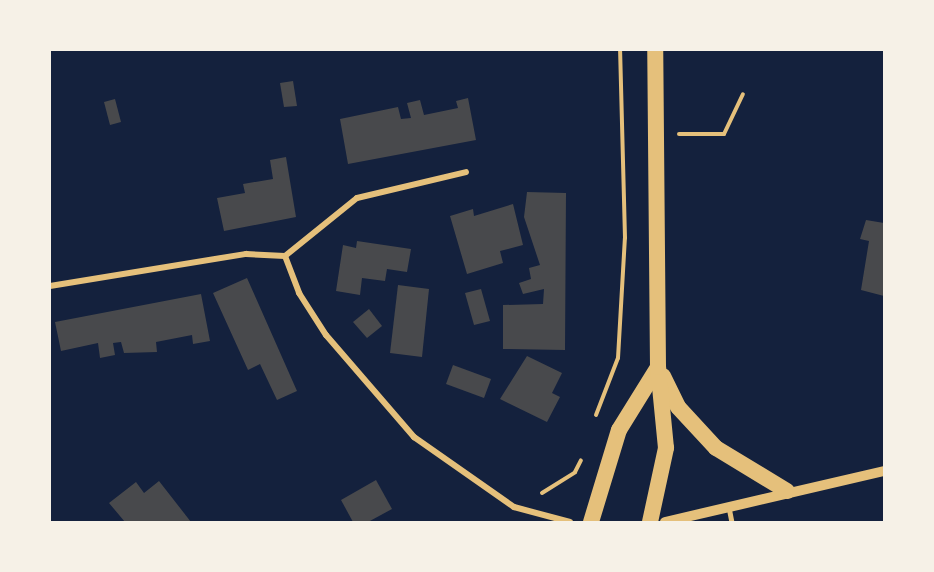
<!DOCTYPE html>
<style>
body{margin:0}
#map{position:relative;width:934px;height:572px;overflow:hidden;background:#14213d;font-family:"Asap Condensed",sans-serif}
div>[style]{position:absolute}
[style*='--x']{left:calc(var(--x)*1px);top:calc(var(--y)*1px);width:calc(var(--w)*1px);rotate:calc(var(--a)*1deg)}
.building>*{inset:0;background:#48494c}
.path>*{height:4px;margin:-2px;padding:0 2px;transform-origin:2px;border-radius:2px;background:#e5c07b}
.service>*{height:4.5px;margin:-2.25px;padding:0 2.25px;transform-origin:2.25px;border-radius:2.25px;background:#e5c07b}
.minor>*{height:6px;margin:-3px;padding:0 3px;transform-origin:3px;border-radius:3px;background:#e5c07b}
.tertiary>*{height:10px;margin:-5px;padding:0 5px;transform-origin:5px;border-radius:5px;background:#e5c07b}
.trunk>*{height:16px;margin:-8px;padding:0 8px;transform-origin:8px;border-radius:8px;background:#e5c07b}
span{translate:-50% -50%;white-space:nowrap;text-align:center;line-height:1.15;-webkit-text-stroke:4.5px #f6f1e7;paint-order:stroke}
.frame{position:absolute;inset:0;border:51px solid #f6f1e7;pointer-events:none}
</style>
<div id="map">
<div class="building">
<i style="clip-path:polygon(293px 81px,297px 106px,284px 107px,280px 83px)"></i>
<i style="clip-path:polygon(468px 98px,476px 140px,348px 164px,340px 119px,398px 107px,401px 119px,411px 118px,407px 103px,420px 100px,424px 115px,458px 108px,456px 101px)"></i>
<i style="clip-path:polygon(115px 99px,121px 122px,110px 125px,104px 102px)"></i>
<i style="clip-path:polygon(286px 157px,296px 217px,224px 231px,217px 198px,245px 193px,243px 184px,273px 179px,270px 160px)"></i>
<i style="clip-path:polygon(527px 192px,566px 193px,565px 350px,503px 349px,503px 305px,543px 304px,544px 289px,523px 294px,519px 283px,531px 279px,529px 268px,540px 265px,524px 217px)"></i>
<i style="clip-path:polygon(513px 204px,523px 245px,500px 251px,503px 263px,467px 274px,450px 216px,473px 209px,474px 216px)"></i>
<i style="clip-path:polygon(866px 220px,884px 223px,884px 296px,861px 290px,869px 241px,860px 239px)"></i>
<i style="clip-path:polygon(357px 241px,411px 249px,407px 272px,387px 269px,385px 281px,362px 278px,360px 295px,336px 291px,343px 245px,356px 248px)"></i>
<i style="clip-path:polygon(247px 278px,297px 391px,277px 400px,260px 364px,248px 370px,213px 293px)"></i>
<i style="clip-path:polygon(398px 285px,429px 289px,422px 357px,390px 353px)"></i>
<i style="clip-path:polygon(481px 289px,490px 321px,474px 325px,465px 293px)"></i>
<i style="clip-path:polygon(201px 294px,210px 341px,193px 344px,192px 335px,156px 342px,157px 352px,124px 353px,121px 342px,113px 343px,115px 355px,100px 358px,98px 343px,61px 351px,55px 322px)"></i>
<i style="clip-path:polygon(369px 309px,382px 326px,367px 338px,353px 322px)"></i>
<i style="clip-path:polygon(527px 356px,562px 373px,552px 393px,560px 397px,547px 422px,500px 399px)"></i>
<i style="clip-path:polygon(453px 365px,491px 379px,484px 398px,446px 384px)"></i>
<i style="clip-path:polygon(376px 480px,392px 509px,368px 522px,353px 522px,341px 500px)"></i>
<i style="clip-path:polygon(159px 481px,191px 522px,125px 522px,109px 503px,136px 482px,144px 493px)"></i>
</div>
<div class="path">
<i style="--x:679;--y:134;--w:45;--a:0"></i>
<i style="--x:724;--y:134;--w:44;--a:-64.6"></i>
<i style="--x:596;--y:415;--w:61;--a:-68.9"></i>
<i style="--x:618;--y:358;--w:120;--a:-86.7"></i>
<i style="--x:625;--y:238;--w:188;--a:-91.5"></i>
<i style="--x:542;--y:493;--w:39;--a:-32"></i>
<i style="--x:575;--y:472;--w:13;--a:-63"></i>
</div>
<div class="service">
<i style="--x:729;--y:507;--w:15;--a:79"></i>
</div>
<div class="minor">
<i style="--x:285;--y:256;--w:92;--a:-38.9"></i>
<i style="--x:357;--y:198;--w:112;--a:-13.4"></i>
<i style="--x:50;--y:286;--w:199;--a:-9.3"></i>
<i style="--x:246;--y:254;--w:39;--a:3"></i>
<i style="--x:285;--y:256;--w:40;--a:69"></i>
<i style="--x:299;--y:293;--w:50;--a:57.3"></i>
<i style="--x:326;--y:335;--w:135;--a:49.2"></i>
<i style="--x:414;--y:437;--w:122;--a:35"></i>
<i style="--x:514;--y:507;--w:58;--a:15"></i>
</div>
<div class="tertiary">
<i style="--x:665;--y:522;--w:225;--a:-13.1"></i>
</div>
<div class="trunk">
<i style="--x:663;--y:376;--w:34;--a:64"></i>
<i style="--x:678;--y:407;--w:56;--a:47.2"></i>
<i style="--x:716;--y:448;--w:83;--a:31.2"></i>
<i style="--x:591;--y:522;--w:96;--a:-73.1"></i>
<i style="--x:619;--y:430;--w:74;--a:-58.2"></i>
<i style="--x:650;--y:522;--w:76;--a:-77.8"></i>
<i style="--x:666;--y:448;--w:81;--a:-95.6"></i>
<i style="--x:658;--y:367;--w:317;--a:-90.5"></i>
</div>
<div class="frame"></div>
</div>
